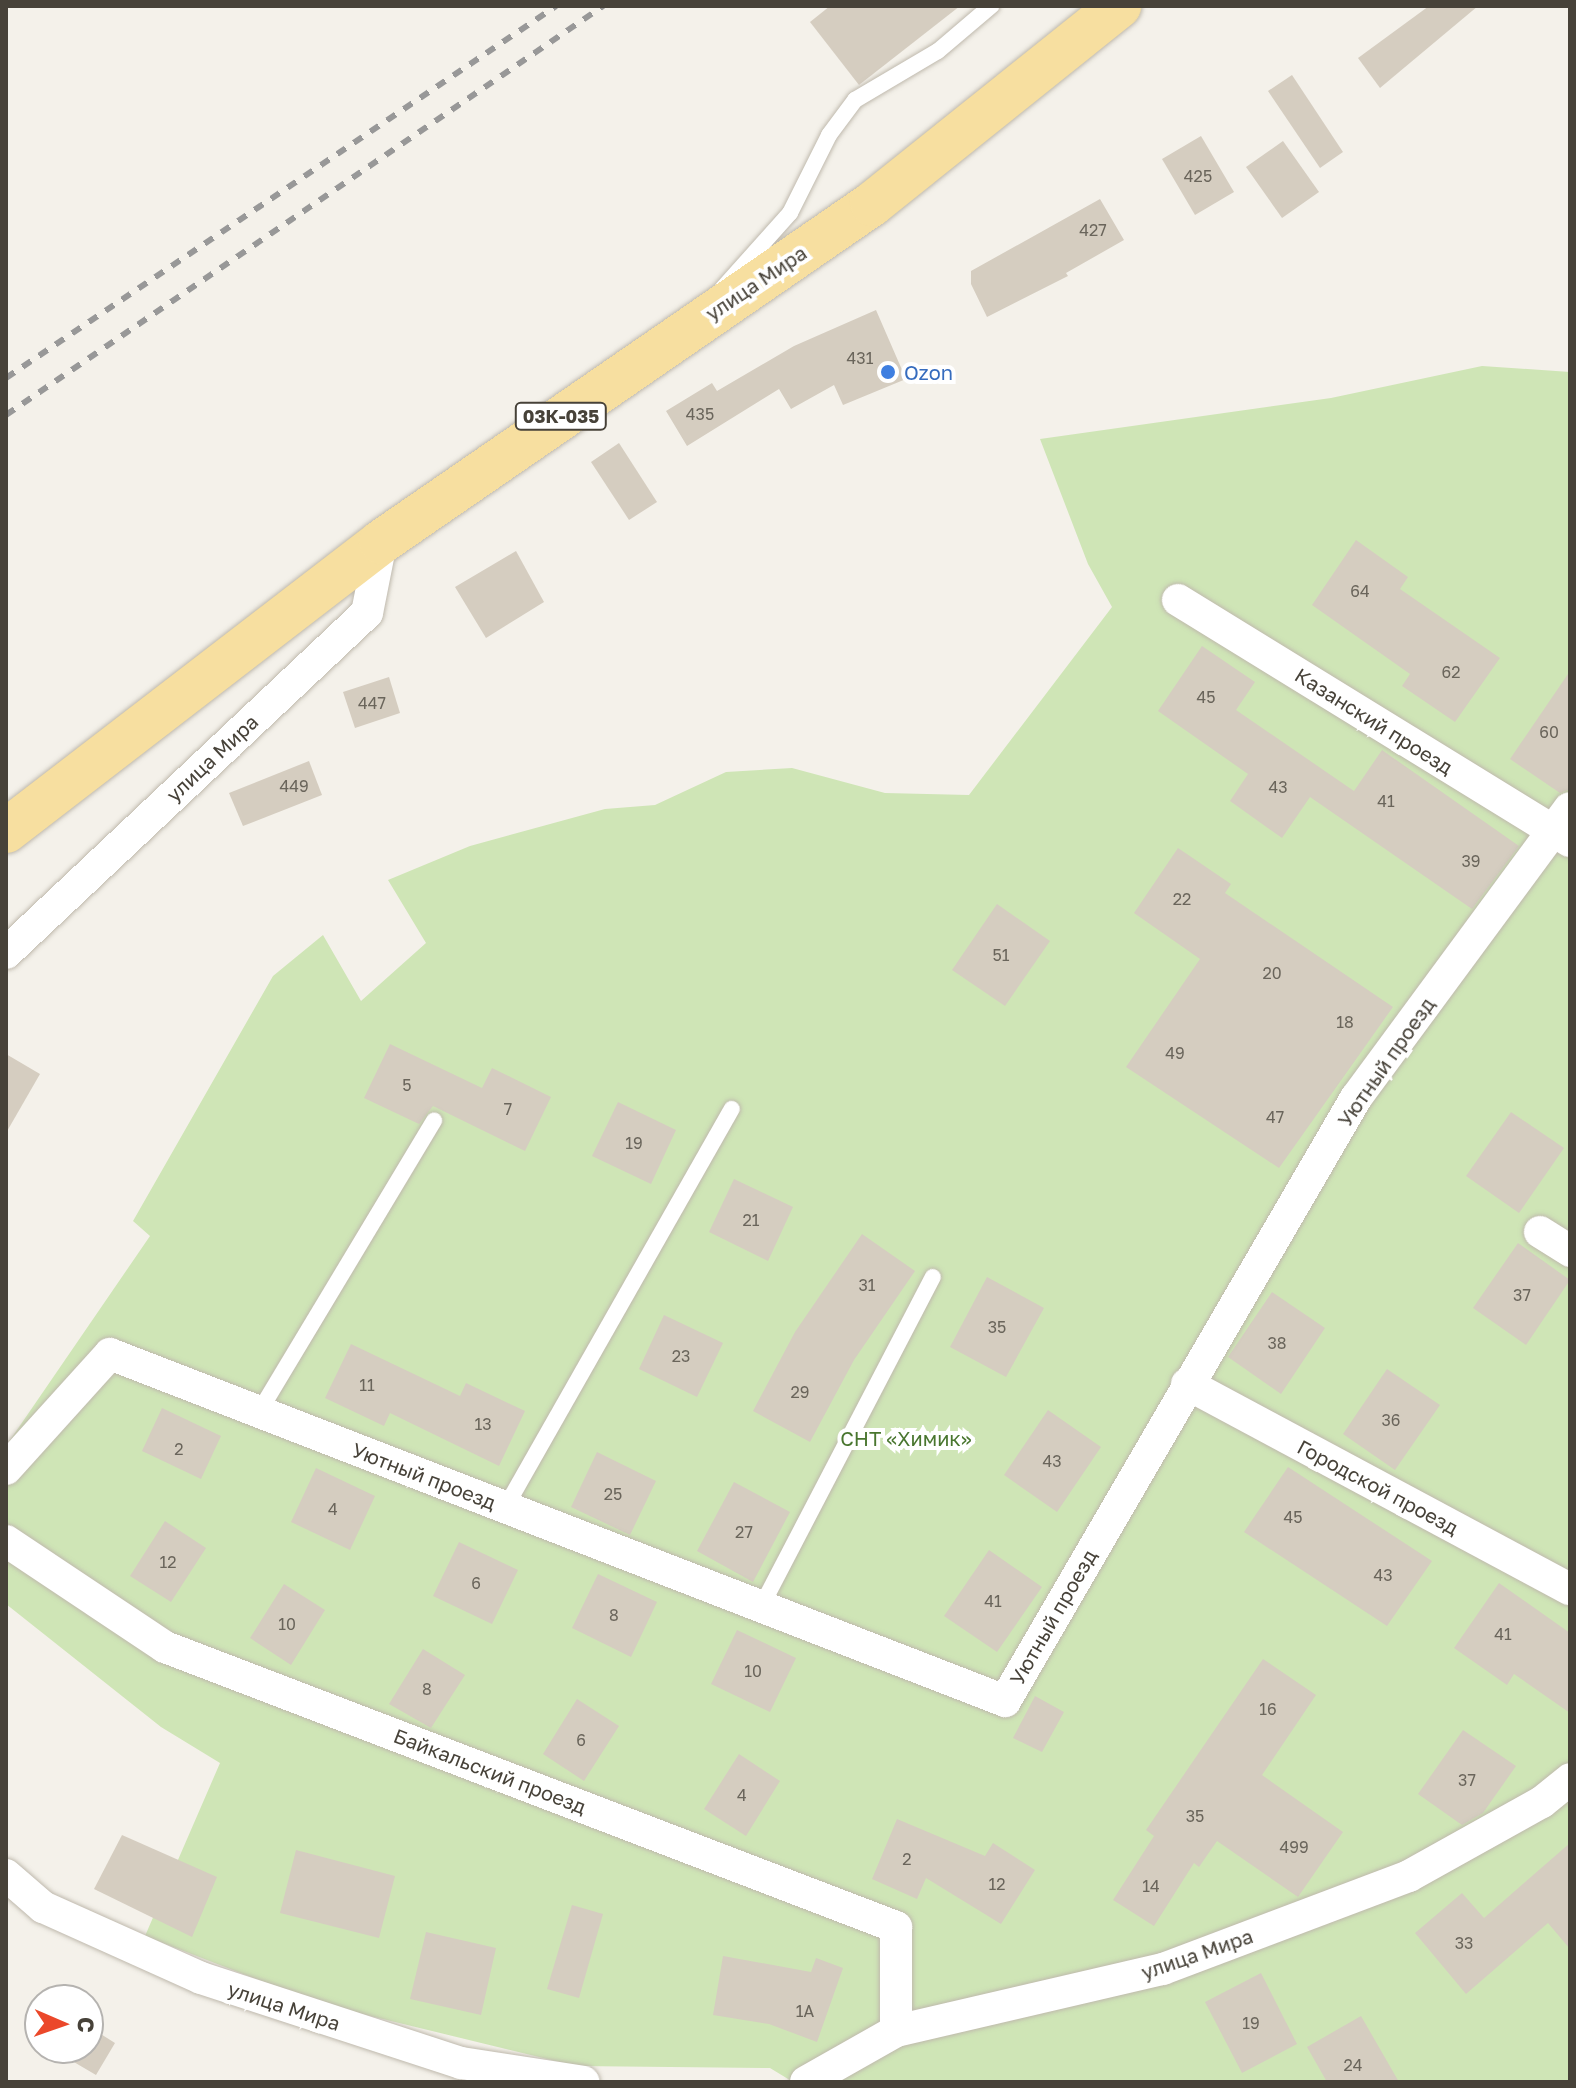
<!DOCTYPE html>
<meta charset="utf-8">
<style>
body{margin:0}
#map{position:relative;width:1576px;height:2088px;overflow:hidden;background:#f4f1ea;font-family:"Golos Text",sans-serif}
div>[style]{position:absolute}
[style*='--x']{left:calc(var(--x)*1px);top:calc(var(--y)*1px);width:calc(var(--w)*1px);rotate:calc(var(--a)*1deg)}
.green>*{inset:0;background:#cfe5b6}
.building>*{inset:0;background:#d5cdc0}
.roads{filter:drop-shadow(0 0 2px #bfb9ad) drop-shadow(0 0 2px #bfb9ad)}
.lane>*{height:16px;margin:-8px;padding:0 8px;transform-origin:8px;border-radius:8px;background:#fff}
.street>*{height:32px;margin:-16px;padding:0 16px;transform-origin:16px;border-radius:16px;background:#fff}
.primary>*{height:44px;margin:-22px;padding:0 22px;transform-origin:22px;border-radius:22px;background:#f7dfa0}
.rail>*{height:6px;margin-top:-3px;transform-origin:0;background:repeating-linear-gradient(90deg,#989898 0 10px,transparent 0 20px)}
.dots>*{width:22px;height:22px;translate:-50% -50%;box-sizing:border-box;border:4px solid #fff;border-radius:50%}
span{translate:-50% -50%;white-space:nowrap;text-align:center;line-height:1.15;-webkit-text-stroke:8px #fff;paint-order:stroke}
.number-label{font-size:16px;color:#6a655b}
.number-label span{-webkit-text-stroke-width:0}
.shield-label span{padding:2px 6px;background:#fff;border:2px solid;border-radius:6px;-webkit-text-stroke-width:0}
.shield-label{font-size:18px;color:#474239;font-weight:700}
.street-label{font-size:20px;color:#474239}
.shop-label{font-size:20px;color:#366cbe}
.left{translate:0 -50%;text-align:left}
.park-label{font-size:20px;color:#49762f}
.frame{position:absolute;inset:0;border:8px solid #474239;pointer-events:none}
.north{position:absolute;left:24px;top:1984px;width:80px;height:80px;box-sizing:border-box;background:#fff;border:2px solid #b5b3b0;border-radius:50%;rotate:92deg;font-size:22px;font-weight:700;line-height:32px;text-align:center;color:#474239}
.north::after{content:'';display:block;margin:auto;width:28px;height:36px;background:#eb482a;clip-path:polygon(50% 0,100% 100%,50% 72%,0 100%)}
</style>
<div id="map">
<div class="green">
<i style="clip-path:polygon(1482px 366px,1570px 372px,1570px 2082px,793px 2082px,770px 2068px,576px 2066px,321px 2004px,145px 1936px,220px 1763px,161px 1727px,6px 1604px,6px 1446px,150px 1236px,133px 1221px,273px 976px,323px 935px,361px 1001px,426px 943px,388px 880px,470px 846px,605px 809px,655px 805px,726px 772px,792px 768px,885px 793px,969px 795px,1112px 607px,1088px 564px,1040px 439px,1331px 398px)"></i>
</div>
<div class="building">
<i style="clip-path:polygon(830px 6px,960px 6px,859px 85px,810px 22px)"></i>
<i style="clip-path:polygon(1429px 6px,1478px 6px,1380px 88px,1358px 58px)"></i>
<i style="clip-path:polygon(1292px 75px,1343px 152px,1320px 168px,1268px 91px)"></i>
<i style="clip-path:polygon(1201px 136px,1234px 192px,1195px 215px,1162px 159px)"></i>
<i style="clip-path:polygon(1283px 141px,1319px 192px,1282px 218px,1246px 167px)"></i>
<i style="clip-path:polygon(1100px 199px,1124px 240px,1066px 273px,1068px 276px,987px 317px,971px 284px,971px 271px)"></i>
<i style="clip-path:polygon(876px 310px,906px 379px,843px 405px,834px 385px,791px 409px,779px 389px,687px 446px,666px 411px,712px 383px,717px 391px,794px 346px)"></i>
<i style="clip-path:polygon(619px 443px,657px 502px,629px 520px,591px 462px)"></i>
<i style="clip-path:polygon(1356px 540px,1408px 577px,1400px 589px,1500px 658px,1455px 722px,1402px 686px,1410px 674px,1312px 605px)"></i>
<i style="clip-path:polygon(516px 551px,544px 602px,486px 638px,455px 587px)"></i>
<i style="clip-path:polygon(1202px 646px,1255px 682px,1236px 710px,1354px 791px,1382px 750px,1519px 846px,1472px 909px,1310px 797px,1282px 838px,1230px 801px,1248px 774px,1158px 711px)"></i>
<i style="clip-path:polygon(1570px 671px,1570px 789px,1560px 793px,1510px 759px)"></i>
<i style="clip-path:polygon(389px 677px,400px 713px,355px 728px,343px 692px)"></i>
<i style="clip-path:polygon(309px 761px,322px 795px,243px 826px,229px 793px)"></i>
<i style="clip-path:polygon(1178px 848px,1231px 884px,1225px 893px,1393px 1007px,1279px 1168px,1126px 1067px,1200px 959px,1134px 913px)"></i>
<i style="clip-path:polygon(997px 904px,1050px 941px,1005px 1006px,952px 970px)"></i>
<i style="clip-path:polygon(390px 1044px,482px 1088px,492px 1068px,551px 1097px,525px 1151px,433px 1106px,419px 1124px,364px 1098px)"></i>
<i style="clip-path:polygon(6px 1054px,40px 1074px,6px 1133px)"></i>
<i style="clip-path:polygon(618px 1102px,676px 1130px,651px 1184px,592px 1156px)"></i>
<i style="clip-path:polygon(1511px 1112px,1564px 1148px,1519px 1213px,1466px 1176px)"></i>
<i style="clip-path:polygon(734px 1179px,793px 1207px,768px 1261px,709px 1232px)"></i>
<i style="clip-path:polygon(862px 1234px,915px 1271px,854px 1360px,810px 1442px,753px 1411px,795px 1332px)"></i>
<i style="clip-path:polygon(1518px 1243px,1570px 1280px,1526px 1345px,1473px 1308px)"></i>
<i style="clip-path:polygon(987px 1277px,1044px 1308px,1006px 1377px,950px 1347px)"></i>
<i style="clip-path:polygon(1272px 1292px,1325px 1328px,1281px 1394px,1228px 1357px)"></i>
<i style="clip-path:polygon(664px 1315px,723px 1343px,697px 1397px,639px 1369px)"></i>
<i style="clip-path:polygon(351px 1344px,460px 1396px,466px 1383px,525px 1411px,499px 1466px,390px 1413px,384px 1426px,325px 1398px)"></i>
<i style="clip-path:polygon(1387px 1369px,1440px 1405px,1395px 1470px,1343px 1434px)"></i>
<i style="clip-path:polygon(162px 1408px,221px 1436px,201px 1479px,142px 1451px)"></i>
<i style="clip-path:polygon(1048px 1410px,1101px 1447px,1057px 1512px,1004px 1475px)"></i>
<i style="clip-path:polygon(597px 1452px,656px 1481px,630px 1535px,571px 1507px)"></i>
<i style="clip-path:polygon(1288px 1467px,1432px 1561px,1387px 1626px,1244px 1532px)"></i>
<i style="clip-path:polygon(316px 1468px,375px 1496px,350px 1550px,291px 1522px)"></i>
<i style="clip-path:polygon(734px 1482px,790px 1512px,753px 1582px,697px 1551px)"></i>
<i style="clip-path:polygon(165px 1521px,206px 1548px,171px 1602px,130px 1576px)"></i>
<i style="clip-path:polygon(459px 1542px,518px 1570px,492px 1624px,433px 1596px)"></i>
<i style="clip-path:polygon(989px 1550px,1042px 1587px,997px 1652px,944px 1616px)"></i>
<i style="clip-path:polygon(598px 1574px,657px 1602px,631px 1657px,572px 1628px)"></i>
<i style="clip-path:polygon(1499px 1583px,1570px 1633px,1570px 1713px,1514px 1674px,1507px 1685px,1454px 1648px)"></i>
<i style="clip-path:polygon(284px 1584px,325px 1610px,291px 1665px,250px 1638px)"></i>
<i style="clip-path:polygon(737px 1630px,796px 1658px,770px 1712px,711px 1684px)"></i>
<i style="clip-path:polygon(423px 1649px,465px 1675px,431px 1728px,389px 1704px)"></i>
<i style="clip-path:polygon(1263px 1659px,1316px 1695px,1262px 1775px,1343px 1832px,1298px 1897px,1217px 1841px,1199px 1867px,1194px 1863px,1154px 1926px,1113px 1900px,1154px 1836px,1146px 1830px)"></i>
<i style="clip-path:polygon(1035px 1696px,1064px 1712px,1042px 1752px,1013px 1738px)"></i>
<i style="clip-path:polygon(577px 1699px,619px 1726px,584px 1781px,543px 1754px)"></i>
<i style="clip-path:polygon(1463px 1730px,1516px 1766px,1483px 1813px,1462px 1825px,1418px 1794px)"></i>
<i style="clip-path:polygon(739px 1754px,780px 1781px,746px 1836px,704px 1809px)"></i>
<i style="clip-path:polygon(897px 1819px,985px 1856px,993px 1843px,1035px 1870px,1001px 1924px,926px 1878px,917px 1899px,872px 1879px)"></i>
<i style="clip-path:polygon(122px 1835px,217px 1877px,192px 1937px,94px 1889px)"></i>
<i style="clip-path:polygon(1570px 1843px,1570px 1949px,1548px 1923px,1466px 1994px,1415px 1933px,1462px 1893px,1484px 1918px)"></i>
<i style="clip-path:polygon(296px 1850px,395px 1876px,379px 1938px,280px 1913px)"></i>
<i style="clip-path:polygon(572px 1905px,603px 1914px,579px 1998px,547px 1989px)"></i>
<i style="clip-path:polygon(426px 1932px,496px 1948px,481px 2015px,410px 1999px)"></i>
<i style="clip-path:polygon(723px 1956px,811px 1972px,816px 1958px,843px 1968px,817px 2042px,769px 2024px,713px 2015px)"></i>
<i style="clip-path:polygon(1261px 1973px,1297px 2044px,1242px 2073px,1205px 2002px)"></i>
<i style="clip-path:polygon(1361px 2016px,1399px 2082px,1327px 2082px,1307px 2047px)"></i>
<i style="clip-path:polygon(88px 2026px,115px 2043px,96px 2075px,50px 2048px,88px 2048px)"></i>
</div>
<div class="roads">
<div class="lane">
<i style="--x:722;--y:289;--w:102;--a:-48.2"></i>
<i style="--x:790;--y:213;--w:87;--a:-63.4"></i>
<i style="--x:829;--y:135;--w:44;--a:-53.4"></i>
<i style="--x:855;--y:100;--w:96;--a:-30.6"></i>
<i style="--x:938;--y:51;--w:70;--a:-40.3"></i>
<i style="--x:259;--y:1412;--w:340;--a:-59"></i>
<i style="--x:505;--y:1508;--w:459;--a:-60.4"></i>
<i style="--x:761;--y:1607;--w:372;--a:-62.5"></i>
</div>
<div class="street">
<i style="--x:1178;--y:600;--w:460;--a:31.6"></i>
<i style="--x:6;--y:953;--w:496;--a:-43.3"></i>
<i style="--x:367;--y:613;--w:72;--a:-78.8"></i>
<i style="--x:1540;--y:1232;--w:36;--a:32"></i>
<i style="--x:1187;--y:1384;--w:434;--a:28.2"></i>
<i style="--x:6;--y:1469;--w:155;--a:-47.9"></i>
<i style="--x:110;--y:1354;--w:960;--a:21.19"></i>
<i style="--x:1005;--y:1701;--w:698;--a:-59.8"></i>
<i style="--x:1356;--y:1098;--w:360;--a:-53.6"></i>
<i style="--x:6;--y:1541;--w:191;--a:33.7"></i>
<i style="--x:165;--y:1647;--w:783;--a:20.96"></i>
<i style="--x:896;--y:1927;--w:104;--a:90"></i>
<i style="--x:6;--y:1875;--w:49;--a:40.9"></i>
<i style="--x:43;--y:1907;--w:173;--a:24.2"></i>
<i style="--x:201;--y:1978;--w:274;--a:18.1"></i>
<i style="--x:461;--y:2063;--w:124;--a:8.8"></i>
<i style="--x:806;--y:2082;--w:103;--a:-29.5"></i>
<i style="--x:896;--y:2031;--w:274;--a:-13.1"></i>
<i style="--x:1163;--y:1969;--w:263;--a:-20.7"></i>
<i style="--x:1409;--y:1876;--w:152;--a:-29.1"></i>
<i style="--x:1542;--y:1802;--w:36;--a:-39"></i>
</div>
<div class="primary">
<i style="--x:6;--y:831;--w:473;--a:-37.6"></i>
<i style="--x:381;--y:542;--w:596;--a:-34.54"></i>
<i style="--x:872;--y:204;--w:317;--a:-38.7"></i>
</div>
</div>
<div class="rail">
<i style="--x:6;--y:378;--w:664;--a:-34.07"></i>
<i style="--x:6;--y:415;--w:724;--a:-34.41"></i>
</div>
<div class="dots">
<i style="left:888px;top:372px;background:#3f7fe0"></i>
</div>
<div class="number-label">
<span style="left:1198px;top:176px">425</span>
<span style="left:1093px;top:230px">427</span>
<span style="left:860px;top:358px">431</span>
<span style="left:700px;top:414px">435</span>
<span style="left:1360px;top:591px">64</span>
<span style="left:1451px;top:672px">62</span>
<span style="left:1206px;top:697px">45</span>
<span style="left:372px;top:703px">447</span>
<span style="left:1549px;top:732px">60</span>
<span style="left:294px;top:786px">449</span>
<span style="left:1278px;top:787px">43</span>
<span style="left:1386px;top:801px">41</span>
<span style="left:1471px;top:861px">39</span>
<span style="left:1182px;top:899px">22</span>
<span style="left:1001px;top:955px">51</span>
<span style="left:1272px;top:973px">20</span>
<span style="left:1345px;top:1022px">18</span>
<span style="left:1175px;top:1053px">49</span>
<span style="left:407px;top:1085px">5</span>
<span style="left:508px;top:1109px">7</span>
<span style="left:1275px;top:1117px">47</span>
<span style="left:634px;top:1143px">19</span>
<span style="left:751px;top:1220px">21</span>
<span style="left:867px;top:1285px">31</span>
<span style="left:1522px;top:1295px">37</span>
<span style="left:997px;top:1327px">35</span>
<span style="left:1277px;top:1343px">38</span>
<span style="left:681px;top:1356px">23</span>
<span style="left:367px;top:1385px">11</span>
<span style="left:800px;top:1392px">29</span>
<span style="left:1391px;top:1420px">36</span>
<span style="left:483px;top:1424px">13</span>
<span style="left:179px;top:1449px">2</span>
<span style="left:1052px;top:1461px">43</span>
<span style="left:613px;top:1494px">25</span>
<span style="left:333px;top:1509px">4</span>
<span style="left:1293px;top:1517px">45</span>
<span style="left:744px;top:1532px">27</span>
<span style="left:168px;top:1562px">12</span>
<span style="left:1383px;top:1575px">43</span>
<span style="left:476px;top:1583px">6</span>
<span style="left:993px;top:1601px">41</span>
<span style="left:614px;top:1615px">8</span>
<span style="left:287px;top:1624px">10</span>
<span style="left:1503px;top:1634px">41</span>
<span style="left:753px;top:1671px">10</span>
<span style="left:427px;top:1689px">8</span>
<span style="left:1268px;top:1709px">16</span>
<span style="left:581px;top:1740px">6</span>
<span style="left:1467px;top:1780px">37</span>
<span style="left:742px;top:1795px">4</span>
<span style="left:1195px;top:1816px">35</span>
<span style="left:1294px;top:1847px">499</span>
<span style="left:907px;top:1859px">2</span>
<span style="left:997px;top:1884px">12</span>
<span style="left:1151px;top:1886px">14</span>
<span style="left:1464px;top:1943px">33</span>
<span style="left:805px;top:2011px">1А</span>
<span style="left:1251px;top:2023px">19</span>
<span style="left:1353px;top:2065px">24</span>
</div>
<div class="shield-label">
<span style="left:561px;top:416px">03К-035</span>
</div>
<div class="street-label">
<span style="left:756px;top:283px;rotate:-34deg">улица Мира</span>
<span style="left:1374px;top:721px;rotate:32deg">Казанский проезд</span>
<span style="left:212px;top:758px;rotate:-43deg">улица Мира</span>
<span style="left:1386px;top:1062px;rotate:-55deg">Уютный проезд</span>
<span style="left:424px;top:1476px;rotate:21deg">Уютный проезд</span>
<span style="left:1378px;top:1487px;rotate:28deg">Городской проезд</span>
<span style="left:1053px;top:1617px;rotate:-60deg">Уютный проезд</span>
<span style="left:490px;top:1771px;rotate:21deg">Байкальский проезд</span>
<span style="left:1197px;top:1954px;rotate:-19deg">улица Мира</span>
<span style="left:284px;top:2006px;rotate:18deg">улица Мира</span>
</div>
<div class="shop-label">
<span class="left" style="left:904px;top:372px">Ozon</span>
</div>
<div class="park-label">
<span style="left:906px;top:1438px">СНТ «Химик»</span>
</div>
<div class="frame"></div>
<div class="north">С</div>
</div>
